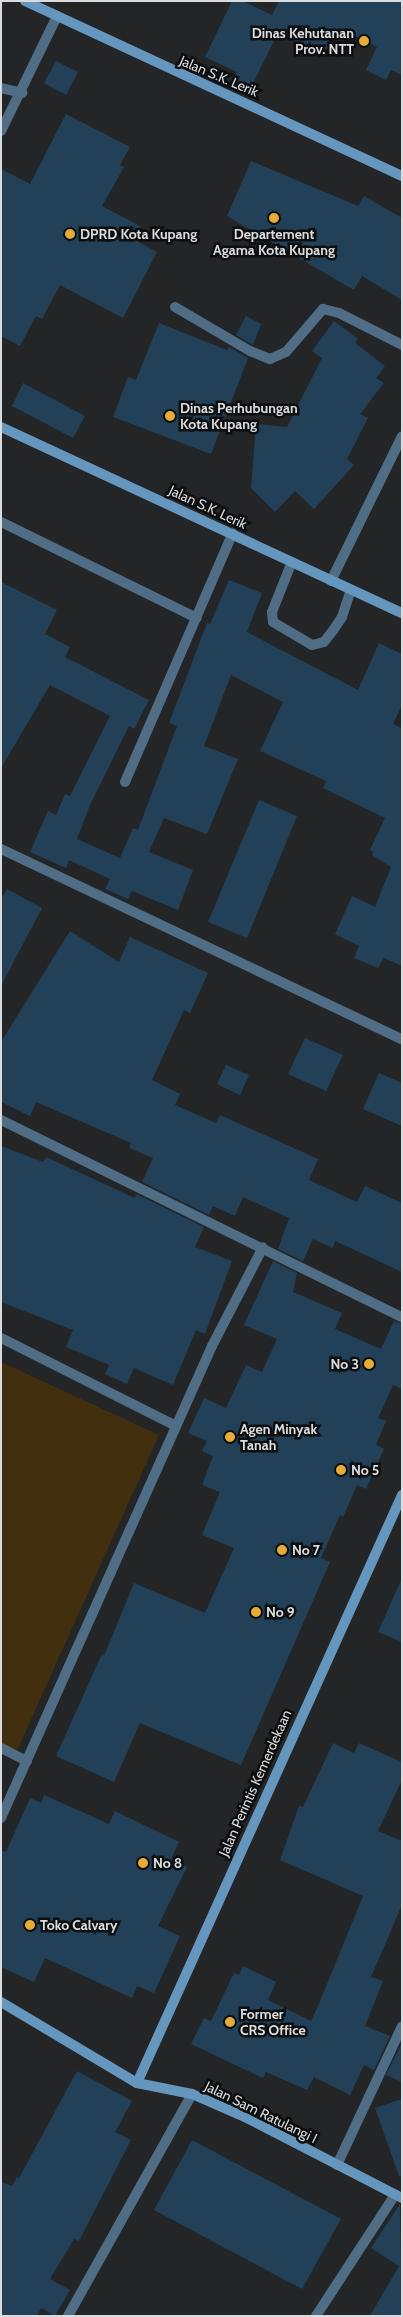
<!DOCTYPE html>
<style>
body{margin:0}
#map{position:relative;width:403px;height:2317px;overflow:hidden;background:#232527;font-family:Cabin,sans-serif}
div>[style]{position:absolute}
[style*='--x']{left:calc(var(--x)*1px);top:calc(var(--y)*1px);width:calc(var(--w)*1px);rotate:calc(var(--a)*1deg)}
.green>*{inset:0;background:#412f0e}
.building>*{inset:0;background:#224159}
.service>*{height:10px;margin:-5px;padding:0 5px;transform-origin:5px;border-radius:5px;background:#4f6e86}
.minor>*{height:10px;margin:-5px;padding:0 5px;transform-origin:5px;border-radius:5px;background:#4f6e86}
.secondary>*{height:10px;margin:-5px;padding:0 5px;transform-origin:5px;border-radius:5px;background:#6596bd}
.dots>*{width:14px;height:14px;translate:-50% -50%;box-sizing:border-box;border:2px solid #0d0e0f;border-radius:50%}
span{translate:-50% -50%;white-space:nowrap;text-align:center;line-height:1.15;-webkit-text-stroke:5px #0d0e0f;paint-order:stroke}
.poi-label{font-size:14px;color:#dadbdd;font-weight:700}
.right{translate:-100% -50%;text-align:right}
.left{translate:0 -50%;text-align:left}
.street-label{font-size:14px;color:#dadbdd}
.frame{position:absolute;inset:0;border:2px solid #dadbdd;pointer-events:none}
</style>
<div id="map">
<div class="green">
<i style="clip-path:polygon(1px 1362px,159px 1435px,16px 1753px,1px 1746px)"></i>
</div>
<div class="building">
<i style="clip-path:polygon(232px 1px,243px 1px,272px 15px,279px 1px,402px 1px,402px 75px,391px 70px,386px 80px,366px 70px,377px 47px,338px 28px,324px 55px,278px 33px,251px 87px,234px 79px,237px 72px,205px 57px)"></i>
<i style="clip-path:polygon(56px 61px,78px 72px,66px 95px,44px 83px)"></i>
<i style="clip-path:polygon(66px 114px,130px 147px,120px 165px,124px 167px,102px 206px,142px 227px,135px 240px,157px 252px,123px 318px,60px 285px,42px 319px,36px 316px,20px 346px,1px 336px,1px 169px,30px 184px)"></i>
<i style="clip-path:polygon(251px 161px,358px 206px,364px 196px,402px 218px,402px 300px,362px 276px,354px 290px,227px 216px)"></i>
<i style="clip-path:polygon(246px 316px,261px 324px,253px 345px,236px 335px)"></i>
<i style="clip-path:polygon(334px 321px,358px 339px,355px 343px,385px 366px,376px 378px,384px 383px,360px 414px,368px 418px,347px 459px,354px 465px,314px 509px,295px 491px,275px 512px,251px 488px,256px 424px,287px 427px,322px 358px,312px 351px)"></i>
<i style="clip-path:polygon(159px 323px,227px 350px,229px 347px,248px 358px,211px 454px,113px 417px,128px 377px,136px 380px)"></i>
<i style="clip-path:polygon(23px 383px,85px 416px,73px 438px,12px 406px)"></i>
<i style="clip-path:polygon(229px 580px,262px 593px,247px 632px,358px 690px,379px 643px,402px 654px,402px 705px,393px 724px,402px 728px,402px 966px,384px 958px,378px 968px,354px 958px,359px 946px,335px 934px,352px 896px,375px 907px,391px 867px,372px 855px,373px 852px,370px 850px,385px 818px,323px 788px,326px 781px,260px 751px,283px 702px,231px 675px,204px 746px,238px 759px,207px 834px,164px 818px,149px 852px,193px 870px,178px 910px,132px 891px,128px 899px,105px 889px,110px 879px,69px 860px,66px 868px,30px 852px,48px 811px,56px 815px,65px 794px,70px 796px,110px 716px,50px 685px,1px 768px,1px 582px,57px 610px,45px 634px,70px 647px,65px 657px,149px 700px,134px 729px,129px 726px,90px 805px,77px 839px,120px 858px,133px 828px,138px 830px,177px 726px,169px 723px,207px 623px,210px 624px)"></i>
<i style="clip-path:polygon(259px 800px,297px 816px,247px 938px,208px 922px)"></i>
<i style="clip-path:polygon(7px 889px,42px 908px,1px 986px,1px 899px)"></i>
<i style="clip-path:polygon(70px 931px,119px 962px,130px 937px,208px 973px,190px 1013px,184px 1010px,152px 1080px,180px 1094px,175px 1105px,216px 1123px,220px 1115px,318px 1159px,309px 1180px,357px 1202px,365px 1186px,402px 1203px,402px 1272px,335px 1241px,333px 1248px,313px 1239px,303px 1261px,278px 1249px,289px 1218px,243px 1197px,235px 1216px,213px 1206px,209px 1215px,142px 1182px,153px 1158px,129px 1148px,131px 1143px,36px 1102px,30px 1116px,1px 1102px,1px 1042px)"></i>
<i style="clip-path:polygon(305px 1038px,343px 1055px,326px 1091px,288px 1074px)"></i>
<i style="clip-path:polygon(226px 1065px,249px 1075px,240px 1095px,217px 1084px)"></i>
<i style="clip-path:polygon(379px 1073px,402px 1083px,402px 1126px,363px 1109px)"></i>
<i style="clip-path:polygon(1px 1146px,43px 1162px,46px 1157px,135px 1198px,136px 1194px,204px 1227px,195px 1247px,232px 1261px,205px 1334px,196px 1330px,173px 1385px,134px 1368px,127px 1384px,105px 1374px,109px 1365px,66px 1347px,73px 1330px,1px 1302px)"></i>
<i style="clip-path:polygon(273px 1261px,297px 1273px,293px 1292px,342px 1313px,335px 1329px,381px 1349px,394px 1321px,402px 1324px,402px 1389px,393px 1385px,378px 1418px,386px 1421px,376px 1445px,384px 1449px,366px 1489px,357px 1485px,343px 1517px,340px 1515px,321px 1558px,330px 1562px,241px 1765px,140px 1723px,114px 1782px,56px 1756px,102px 1654px,104px 1656px,134px 1583px,205px 1613px,234px 1548px,202px 1535px,220px 1492px,202px 1485px,213px 1456px,202px 1451px,207px 1441px,188px 1433px,204px 1398px,226px 1408px,246px 1365px,262px 1372px,277px 1339px,244px 1325px)"></i>
<i style="clip-path:polygon(402px 1578px,402px 1642px,378px 1632px)"></i>
<i style="clip-path:polygon(333px 1743px,354px 1753px,359px 1743px,402px 1762px,402px 1780px,378px 1831px,402px 1841px,402px 1905px,371px 1977px,383px 1981px,365px 2026px,390px 2036px,374px 2070px,364px 2065px,350px 2095px,314px 2077px,307px 2090px,266px 2072px,263px 2078px,191px 2044px,204px 2018px,211px 2021px,234px 1973px,239px 1975px,243px 1966px,276px 1982px,268px 2000px,311px 2021px,318px 2006px,363px 1896px,280px 1860px,299px 1806px,303px 1807px)"></i>
<i style="clip-path:polygon(44px 1795px,109px 1824px,115px 1811px,179px 1842px,171px 1859px,187px 1867px,158px 1926px,180px 1936px,154px 1993px,137px 1986px,132px 1998px,45px 1958px,34px 1982px,1px 1967px,1px 1850px,6px 1852px,30px 1798px,41px 1803px)"></i>
<i style="clip-path:polygon(402px 2043px,402px 2082px,386px 2075px)"></i>
<i style="clip-path:polygon(77px 2071px,132px 2101px,115px 2132px,131px 2140px,79px 2241px,74px 2239px,50px 2279px,70px 2290px,55px 2316px,41px 2308px,37px 2316px,1px 2316px,1px 2182px,12px 2186px,17px 2177px,19px 2178px)"></i>
<i style="clip-path:polygon(402px 2099px,402px 2176px,399px 2176px,375px 2108px)"></i>
<i style="clip-path:polygon(192px 2140px,341px 2219px,302px 2289px,154px 2210px)"></i>
<i style="clip-path:polygon(400px 2204px,402px 2316px,370px 2316px,399px 2266px,371px 2248px)"></i>
</div>
<div class="service">
<i style="--x:1;--y:88;--w:22;--a:13"></i>
<i style="--x:1;--y:131;--w:128;--a:-64"></i>
<i style="--x:175;--y:307;--w:87;--a:30.4"></i>
<i style="--x:250;--y:351;--w:22;--a:22"></i>
<i style="--x:270;--y:359;--w:17;--a:-24"></i>
<i style="--x:286;--y:352;--w:57;--a:-49.3"></i>
<i style="--x:323;--y:309;--w:16;--a:14"></i>
<i style="--x:339;--y:313;--w:71;--a:26.9"></i>
<i style="--x:1;--y:522;--w:218;--a:26.1"></i>
<i style="--x:291;--y:564;--w:52;--a:111.6"></i>
<i style="--x:272;--y:612;--w:10;--a:84"></i>
<i style="--x:273;--y:622;--w:45;--a:30.5"></i>
<i style="--x:312;--y:645;--w:12;--a:-14"></i>
<i style="--x:324;--y:642;--w:16;--a:-52"></i>
<i style="--x:334;--y:629;--w:14;--a:-56"></i>
<i style="--x:342;--y:617;--w:28;--a:-72"></i>
</div>
<div class="minor">
<i style="--x:331;--y:581;--w:161;--a:-63.9"></i>
<i style="--x:125;--y:782;--w:271;--a:-66.6"></i>
<i style="--x:1;--y:849;--w:444;--a:25.4"></i>
<i style="--x:1;--y:1120;--w:447;--a:26.2"></i>
<i style="--x:1;--y:1338;--w:196;--a:26.7"></i>
<i style="--x:1;--y:1748;--w:29;--a:27"></i>
<i style="--x:1;--y:1818;--w:517;--a:-65.91"></i>
<i style="--x:212;--y:1346;--w:111;--a:-62.7"></i>
<i style="--x:337;--y:2165;--w:153;--a:-64.9"></i>
<i style="--x:68;--y:2316;--w:254;--a:-60.8"></i>
<i style="--x:316;--y:2316;--w:145;--a:-56.9"></i>
</div>
<div class="secondary">
<i style="--x:25;--y:1;--w:416;--a:24.9"></i>
<i style="--x:1;--y:427;--w:442;--a:24.9"></i>
<i style="--x:1;--y:2002;--w:158;--a:30.8"></i>
<i style="--x:137;--y:2083;--w:56;--a:11.3"></i>
<i style="--x:192;--y:2094;--w:58;--a:23.5"></i>
<i style="--x:245;--y:2117;--w:177;--a:27.3"></i>
<i style="--x:137;--y:2083;--w:645;--a:-65.74"></i>
</div>
<div class="dots">
<i style="left:364px;top:41px;background:#e7ac37"></i>
<i style="left:274px;top:218px;background:#e7ac37"></i>
<i style="left:70px;top:234px;background:#e7ac37"></i>
<i style="left:170px;top:416px;background:#e7ac37"></i>
<i style="left:369px;top:1364px;background:#e7ac37"></i>
<i style="left:230px;top:1437px;background:#e7ac37"></i>
<i style="left:341px;top:1470px;background:#e7ac37"></i>
<i style="left:282px;top:1550px;background:#e7ac37"></i>
<i style="left:256px;top:1612px;background:#e7ac37"></i>
<i style="left:143px;top:1863px;background:#e7ac37"></i>
<i style="left:30px;top:1925px;background:#e7ac37"></i>
<i style="left:230px;top:2022px;background:#e7ac37"></i>
</div>
<div class="poi-label">
<span class="right" style="left:354px;top:41px">Dinas Kehutanan<br>Prov. NTT</span>
<span class="left" style="left:80px;top:234px">DPRD Kota Kupang</span>
<span style="left:274px;top:242px">Departement<br>Agama Kota Kupang</span>
<span class="left" style="left:180px;top:416px">Dinas Perhubungan<br>Kota Kupang</span>
<span class="right" style="left:359px;top:1364px">No 3</span>
<span class="left" style="left:240px;top:1437px">Agen Minyak<br>Tanah</span>
<span class="left" style="left:351px;top:1470px">No 5</span>
<span class="left" style="left:292px;top:1550px">No 7</span>
<span class="left" style="left:266px;top:1612px">No 9</span>
<span class="left" style="left:153px;top:1863px">No 8</span>
<span class="left" style="left:40px;top:1925px">Toko Calvary</span>
<span class="left" style="left:240px;top:2022px">Former<br>CRS Office</span>
</div>
<div class="street-label">
<span style="left:219px;top:76px;rotate:23deg">Jalan S.K. Lerik</span>
<span style="left:208px;top:507px;rotate:25deg">Jalan S.K. Lerik</span>
<span style="left:255px;top:1783px;rotate:-66deg">Jalan Perintis Kemerdekaan</span>
<span style="left:261px;top:2112px;rotate:26deg">Jalan Sam Ratulangi I</span>
</div>
<div class="frame"></div>
</div>
